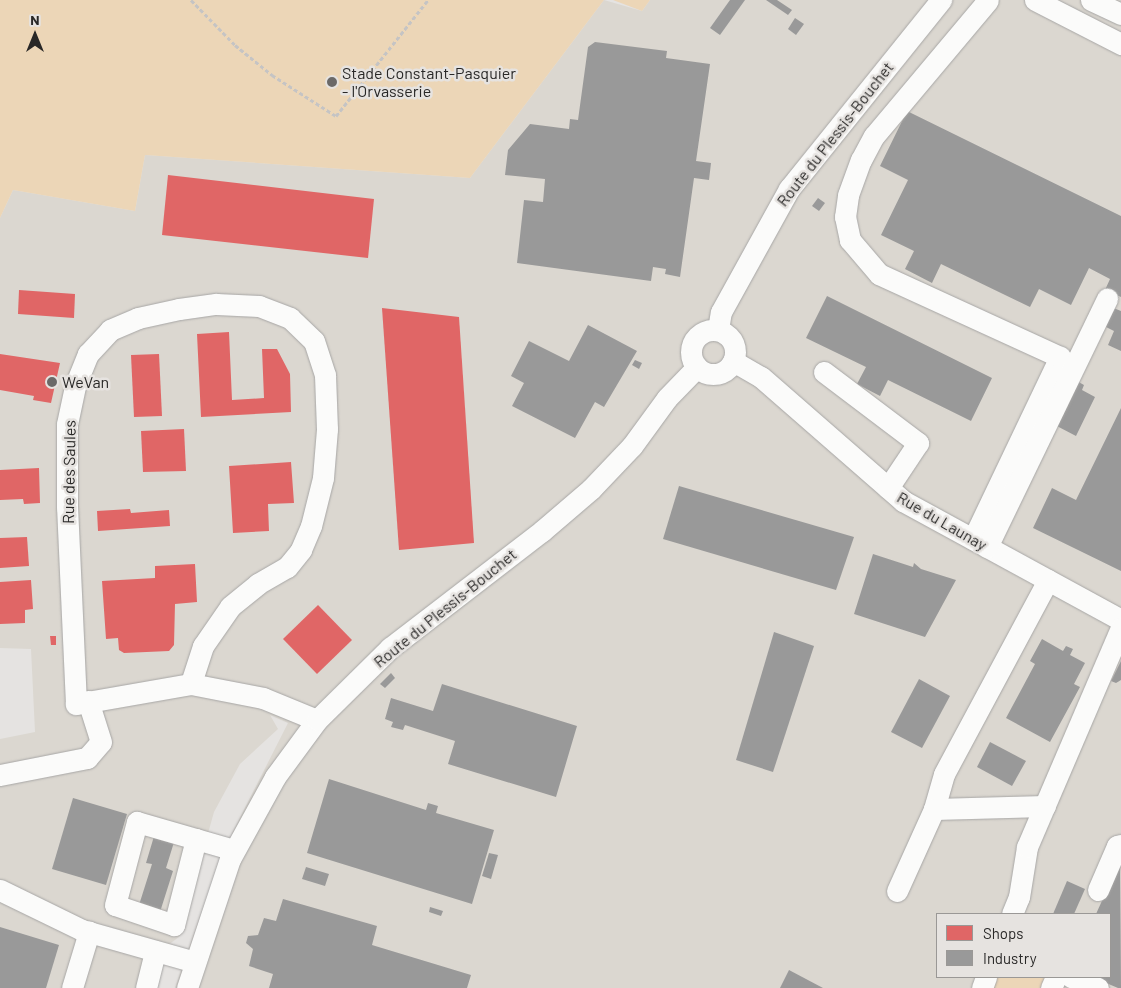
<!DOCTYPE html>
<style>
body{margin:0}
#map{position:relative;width:1121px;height:988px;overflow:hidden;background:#e5e3e1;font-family:Barlow,sans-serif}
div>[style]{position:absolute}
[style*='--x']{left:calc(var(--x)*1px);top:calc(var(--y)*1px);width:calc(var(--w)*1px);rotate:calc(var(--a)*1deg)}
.built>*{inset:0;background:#dbd7d0}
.green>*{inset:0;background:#ecd6b7}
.shops>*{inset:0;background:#e06666}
.industry>*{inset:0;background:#999}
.path>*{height:3px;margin-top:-1.5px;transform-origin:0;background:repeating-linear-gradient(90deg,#c5c4c4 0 4px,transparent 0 6.5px)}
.roads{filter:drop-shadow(0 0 1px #a7a6a5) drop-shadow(0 0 1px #a7a6a5)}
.minor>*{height:21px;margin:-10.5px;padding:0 10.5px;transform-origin:10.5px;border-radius:10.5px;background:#fbfbfa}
.minor>.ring{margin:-10.5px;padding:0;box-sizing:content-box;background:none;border:21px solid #fbfbfa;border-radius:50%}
.dots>*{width:14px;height:14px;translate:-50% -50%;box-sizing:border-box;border:2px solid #e6e3e0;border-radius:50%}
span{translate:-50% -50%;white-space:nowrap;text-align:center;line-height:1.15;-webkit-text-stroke:5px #e6e3e0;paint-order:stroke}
.poi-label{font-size:16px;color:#292827}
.left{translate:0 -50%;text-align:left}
.street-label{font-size:16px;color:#292827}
.legend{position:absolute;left:936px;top:913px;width:175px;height:65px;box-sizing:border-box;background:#e6e3e0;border:1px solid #9a9896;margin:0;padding:6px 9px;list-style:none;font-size:15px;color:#292827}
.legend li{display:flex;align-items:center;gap:10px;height:25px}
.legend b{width:25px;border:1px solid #9a9896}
.north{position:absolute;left:10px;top:10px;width:50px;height:50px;-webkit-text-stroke:4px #e6e3e0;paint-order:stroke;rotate:0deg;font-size:14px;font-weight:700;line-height:20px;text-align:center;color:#292827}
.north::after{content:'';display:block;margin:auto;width:18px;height:22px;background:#292827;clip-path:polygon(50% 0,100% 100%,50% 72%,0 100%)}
</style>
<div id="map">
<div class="built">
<i style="clip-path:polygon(evenodd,604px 0,642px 11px,650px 0,1121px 0,1121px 988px,175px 988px,223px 851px,288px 723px,270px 715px,278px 729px,240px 764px,214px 812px,179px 937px,168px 945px,155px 988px,0 988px,0 739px,35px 732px,31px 649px,0 648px,0 218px,13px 190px,135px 211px,145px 155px,470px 178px,604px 0,937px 914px,1110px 914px,1110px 977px,937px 977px,937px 914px)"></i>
</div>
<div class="green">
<i style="clip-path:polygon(0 0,604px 0,470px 178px,145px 155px,135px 211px,13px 190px,0 218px)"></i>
<i style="clip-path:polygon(613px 0,650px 0,642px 11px)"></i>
<i style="clip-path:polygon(995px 977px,1045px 977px,1040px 988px,990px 988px)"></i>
</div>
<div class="shops">
<i style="clip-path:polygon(168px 175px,374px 199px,368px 258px,162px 235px)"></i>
<i style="clip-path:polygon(19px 290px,75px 294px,74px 318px,18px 314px)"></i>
<i style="clip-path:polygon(382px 308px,459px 317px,474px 543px,399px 550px)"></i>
<i style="clip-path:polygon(229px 332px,232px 400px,264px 398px,262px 349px,277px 349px,290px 374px,291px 412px,201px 417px,197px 334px)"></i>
<i style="clip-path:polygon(0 354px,60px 363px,51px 403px,33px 400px,34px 396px,0 390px)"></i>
<i style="clip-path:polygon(159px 354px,162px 416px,134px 417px,131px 355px)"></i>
<i style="clip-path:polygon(184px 429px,186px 471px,143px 472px,141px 431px)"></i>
<i style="clip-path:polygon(291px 462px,294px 503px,268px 504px,269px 531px,233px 533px,229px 466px)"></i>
<i style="clip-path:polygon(39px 468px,40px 503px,24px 504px,23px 499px,0 500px,0 470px)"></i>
<i style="clip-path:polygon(130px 509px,131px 513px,169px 510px,170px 526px,98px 531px,97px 511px)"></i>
<i style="clip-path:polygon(27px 537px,29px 566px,0 568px,0 538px)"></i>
<i style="clip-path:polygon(195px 564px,197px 602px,175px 604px,174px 645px,169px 651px,124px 653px,119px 650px,118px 638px,106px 639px,102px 581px,155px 578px,155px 566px)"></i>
<i style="clip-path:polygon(31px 580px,33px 609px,25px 610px,25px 623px,0 624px,0 582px)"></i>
<i style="clip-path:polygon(318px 605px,352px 640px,317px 674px,283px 639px)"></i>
<i style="clip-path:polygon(50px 636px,56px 636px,56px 645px,51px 645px)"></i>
</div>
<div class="industry">
<i style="clip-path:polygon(730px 0,745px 0,720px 35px,710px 28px)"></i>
<i style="clip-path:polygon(766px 0,777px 0,792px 10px,788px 15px)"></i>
<i style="clip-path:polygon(795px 18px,804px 24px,796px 35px,788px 29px)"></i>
<i style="clip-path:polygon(595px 42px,667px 51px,666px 58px,710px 64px,696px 161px,711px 163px,709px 180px,694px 178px,680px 277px,665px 274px,666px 269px,653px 267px,651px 281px,517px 263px,524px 200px,543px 202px,545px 179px,505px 175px,508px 150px,530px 124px,569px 129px,570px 119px,578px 120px,588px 47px)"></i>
<i style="clip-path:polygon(907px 111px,1121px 216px,1121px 297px,1105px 290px,1110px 279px,1089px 268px,1071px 305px,1039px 289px,1030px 307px,941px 264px,932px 283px,905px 269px,914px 251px,881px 235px,908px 180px,880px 166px)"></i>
<i style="clip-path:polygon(818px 198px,825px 203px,819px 211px,812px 206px)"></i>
<i style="clip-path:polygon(827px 296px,992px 378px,971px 421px,888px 380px,880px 396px,857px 384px,866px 367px,806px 338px)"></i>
<i style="clip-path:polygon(1111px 307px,1121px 311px,1121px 351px,1108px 345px,1114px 331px,1102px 325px)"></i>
<i style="clip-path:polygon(588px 325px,637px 351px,604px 407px,595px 402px,575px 438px,512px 406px,524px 383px,511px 376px,529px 341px,569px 361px)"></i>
<i style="clip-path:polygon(635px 360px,642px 363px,639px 369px,632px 365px)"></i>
<i style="clip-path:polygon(1075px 380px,1084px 385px,1082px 390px,1095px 397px,1076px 436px,1053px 424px)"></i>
<i style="clip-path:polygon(1121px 408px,1121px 571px,1033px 528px,1052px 488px,1076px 500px)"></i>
<i style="clip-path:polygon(679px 486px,854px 537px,836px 590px,663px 539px)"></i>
<i style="clip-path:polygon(873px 554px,913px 567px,914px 563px,921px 569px,956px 580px,925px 637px,854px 614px)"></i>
<i style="clip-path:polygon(774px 632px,814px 646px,773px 772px,736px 760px)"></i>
<i style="clip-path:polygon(1042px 639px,1063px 651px,1066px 646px,1073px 649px,1070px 655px,1085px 663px,1074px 684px,1080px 687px,1050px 742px,1006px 718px,1035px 664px,1030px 661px)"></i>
<i style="clip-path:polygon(1121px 661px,1121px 680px,1116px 683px,1111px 681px)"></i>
<i style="clip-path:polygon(391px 673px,395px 678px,385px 688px,380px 684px)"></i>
<i style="clip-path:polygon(919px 679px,950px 696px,922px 748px,891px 732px)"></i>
<i style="clip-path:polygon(442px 684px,577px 726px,556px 797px,448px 764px,455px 741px,405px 725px,403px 730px,391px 727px,393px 722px,385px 719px,391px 698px,433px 711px)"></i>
<i style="clip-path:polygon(990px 742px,1026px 761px,1012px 786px,977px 767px)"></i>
<i style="clip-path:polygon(329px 779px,426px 810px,428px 803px,438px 806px,436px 813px,494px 830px,472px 904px,307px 853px)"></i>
<i style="clip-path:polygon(73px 798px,127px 814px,106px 885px,52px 869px)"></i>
<i style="clip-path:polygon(155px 833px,175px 839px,166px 868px,173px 871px,160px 912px,139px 905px,152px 864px,146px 863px)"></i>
<i style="clip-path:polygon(489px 853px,498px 855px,491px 879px,482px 876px)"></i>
<i style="clip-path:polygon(1120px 861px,1121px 988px,1118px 988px,1092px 977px,1110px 977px,1110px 914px,1096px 914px)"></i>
<i style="clip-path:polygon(306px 867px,329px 874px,325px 886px,302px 879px)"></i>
<i style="clip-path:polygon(1067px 881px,1085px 889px,1074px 914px,1053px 914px)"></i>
<i style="clip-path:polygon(283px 899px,377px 926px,372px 945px,471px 975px,467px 988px,269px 988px,273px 974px,249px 966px,253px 949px,246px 943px,248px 936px,258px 935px,264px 918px,276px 921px)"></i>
<i style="clip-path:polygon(430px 907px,443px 911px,441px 916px,429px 912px)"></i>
<i style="clip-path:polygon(0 927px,59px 945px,46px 988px,0 988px)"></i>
<i style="clip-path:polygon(789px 970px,823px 988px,780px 988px)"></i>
</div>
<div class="path">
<i style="--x:191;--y:0;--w:63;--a:45.6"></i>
<i style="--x:235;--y:45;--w:48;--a:39"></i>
<i style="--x:272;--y:75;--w:76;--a:32.6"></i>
<i style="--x:336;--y:116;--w:148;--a:-51.6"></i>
</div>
<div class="roads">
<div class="minor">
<i style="--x:1035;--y:0;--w:97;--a:27.1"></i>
<i style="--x:1091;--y:0;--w:33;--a:25"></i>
<i style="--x:718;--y:330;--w:18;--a:-81"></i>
<i style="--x:721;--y:312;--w:141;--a:-61.1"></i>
<i style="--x:789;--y:189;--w:243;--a:-51.2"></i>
<i class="ring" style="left:691px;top:330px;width:23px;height:23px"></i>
<i style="--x:733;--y:361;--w:32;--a:30"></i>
<i style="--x:761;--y:377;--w:189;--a:41.1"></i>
<i style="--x:903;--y:501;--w:248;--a:28.6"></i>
<i style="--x:824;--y:372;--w:118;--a:37.1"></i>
<i style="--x:918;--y:443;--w:54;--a:123.7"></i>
<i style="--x:973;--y:539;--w:202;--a:-64.5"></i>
<i style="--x:1060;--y:357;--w:199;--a:-155.4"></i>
<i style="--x:879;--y:274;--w:45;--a:-130.5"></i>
<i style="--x:850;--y:240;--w:24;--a:-102"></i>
<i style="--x:845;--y:217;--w:22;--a:-82"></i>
<i style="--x:848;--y:195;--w:37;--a:-70"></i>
<i style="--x:861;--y:160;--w:27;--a:-62"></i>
<i style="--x:874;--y:136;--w:177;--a:-50"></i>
<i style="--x:987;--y:547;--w:276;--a:-64.2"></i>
<i style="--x:191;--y:684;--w:117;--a:170.1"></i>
<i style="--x:76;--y:704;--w:197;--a:-92.6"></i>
<i style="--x:67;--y:507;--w:83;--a:-90"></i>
<i style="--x:67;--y:424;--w:39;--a:-78"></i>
<i style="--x:75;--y:386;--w:35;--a:-68"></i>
<i style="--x:88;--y:354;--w:33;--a:-47"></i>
<i style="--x:110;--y:330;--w:30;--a:-23"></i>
<i style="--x:138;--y:318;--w:42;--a:-12.4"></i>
<i style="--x:179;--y:309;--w:37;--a:-8"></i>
<i style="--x:216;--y:304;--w:43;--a:2.7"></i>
<i style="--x:259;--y:306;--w:33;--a:21"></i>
<i style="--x:290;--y:318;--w:33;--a:44"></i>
<i style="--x:314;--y:341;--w:36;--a:72"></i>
<i style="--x:325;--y:375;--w:54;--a:87.9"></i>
<i style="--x:327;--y:429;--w:49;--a:94.7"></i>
<i style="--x:323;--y:478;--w:49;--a:104"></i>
<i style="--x:311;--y:526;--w:26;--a:113"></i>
<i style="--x:301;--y:550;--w:22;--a:129"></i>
<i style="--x:287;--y:567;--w:34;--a:150"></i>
<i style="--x:258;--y:584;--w:36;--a:141"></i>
<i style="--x:230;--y:607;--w:47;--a:124.7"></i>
<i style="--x:203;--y:646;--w:40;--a:108"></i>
<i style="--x:191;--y:684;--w:73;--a:11"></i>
<i style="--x:263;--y:698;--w:58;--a:22.2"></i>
<i style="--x:0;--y:775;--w:89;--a:-11.1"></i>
<i style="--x:87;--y:758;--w:21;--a:-49"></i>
<i style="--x:101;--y:742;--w:43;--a:-107.6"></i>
<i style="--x:934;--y:809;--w:36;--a:-74"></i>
<i style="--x:944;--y:774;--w:220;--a:-61.8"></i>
<i style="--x:196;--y:839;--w:89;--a:104.3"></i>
<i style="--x:174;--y:925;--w:62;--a:-161.3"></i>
<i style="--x:115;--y:905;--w:86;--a:-75.2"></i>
<i style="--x:137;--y:822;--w:101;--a:16.1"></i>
<i style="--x:0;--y:890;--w:91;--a:26"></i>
<i style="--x:82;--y:930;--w:117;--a:15.8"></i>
<i style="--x:1098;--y:890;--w:48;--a:-66.6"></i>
<i style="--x:1117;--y:846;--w:4;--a:-14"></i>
<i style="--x:897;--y:891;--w:90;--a:-65.7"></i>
<i style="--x:934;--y:809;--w:111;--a:-1.5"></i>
<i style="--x:1012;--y:914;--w:18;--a:-68"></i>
<i style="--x:1019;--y:897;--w:51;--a:-80.9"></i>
<i style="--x:1027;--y:847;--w:238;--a:-66.8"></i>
<i style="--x:1071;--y:977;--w:29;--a:22"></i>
<i style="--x:72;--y:988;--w:59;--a:-73.1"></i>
<i style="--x:146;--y:988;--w:38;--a:-76"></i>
<i style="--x:187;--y:988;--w:136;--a:-71.6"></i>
<i style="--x:230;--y:859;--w:94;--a:-61.2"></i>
<i style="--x:275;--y:777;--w:71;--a:-53.6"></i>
<i style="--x:317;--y:720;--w:103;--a:-44.6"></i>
<i style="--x:390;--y:648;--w:192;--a:-37.6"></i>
<i style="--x:542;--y:531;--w:65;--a:-40.6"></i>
<i style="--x:591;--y:489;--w:59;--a:-46.4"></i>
<i style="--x:632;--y:446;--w:59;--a:-53.9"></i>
<i style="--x:667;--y:398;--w:43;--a:-45.9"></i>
<i style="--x:982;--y:988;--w:12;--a:-70"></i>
<i style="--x:1051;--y:988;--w:12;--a:-66"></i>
</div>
</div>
<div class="dots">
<i style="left:332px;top:82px;background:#6b6968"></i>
<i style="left:52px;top:382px;background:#6b6968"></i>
</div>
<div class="poi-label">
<span class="left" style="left:342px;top:82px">Stade Constant-Pasquier<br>- l'Orvasserie</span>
<span class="left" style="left:62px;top:382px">WeVan</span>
</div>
<div class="street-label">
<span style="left:835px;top:134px;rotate:-52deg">Route du Plessis-Bouchet</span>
<span style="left:69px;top:472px;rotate:-89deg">Rue des Saules</span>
<span style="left:942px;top:521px;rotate:30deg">Rue du Launay</span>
<span style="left:445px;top:608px;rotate:-39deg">Route du Plessis-Bouchet</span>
</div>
<ul class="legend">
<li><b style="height:14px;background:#e06666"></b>Shops</li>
<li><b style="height:14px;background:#999"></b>Industry</li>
</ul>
<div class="north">N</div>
</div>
